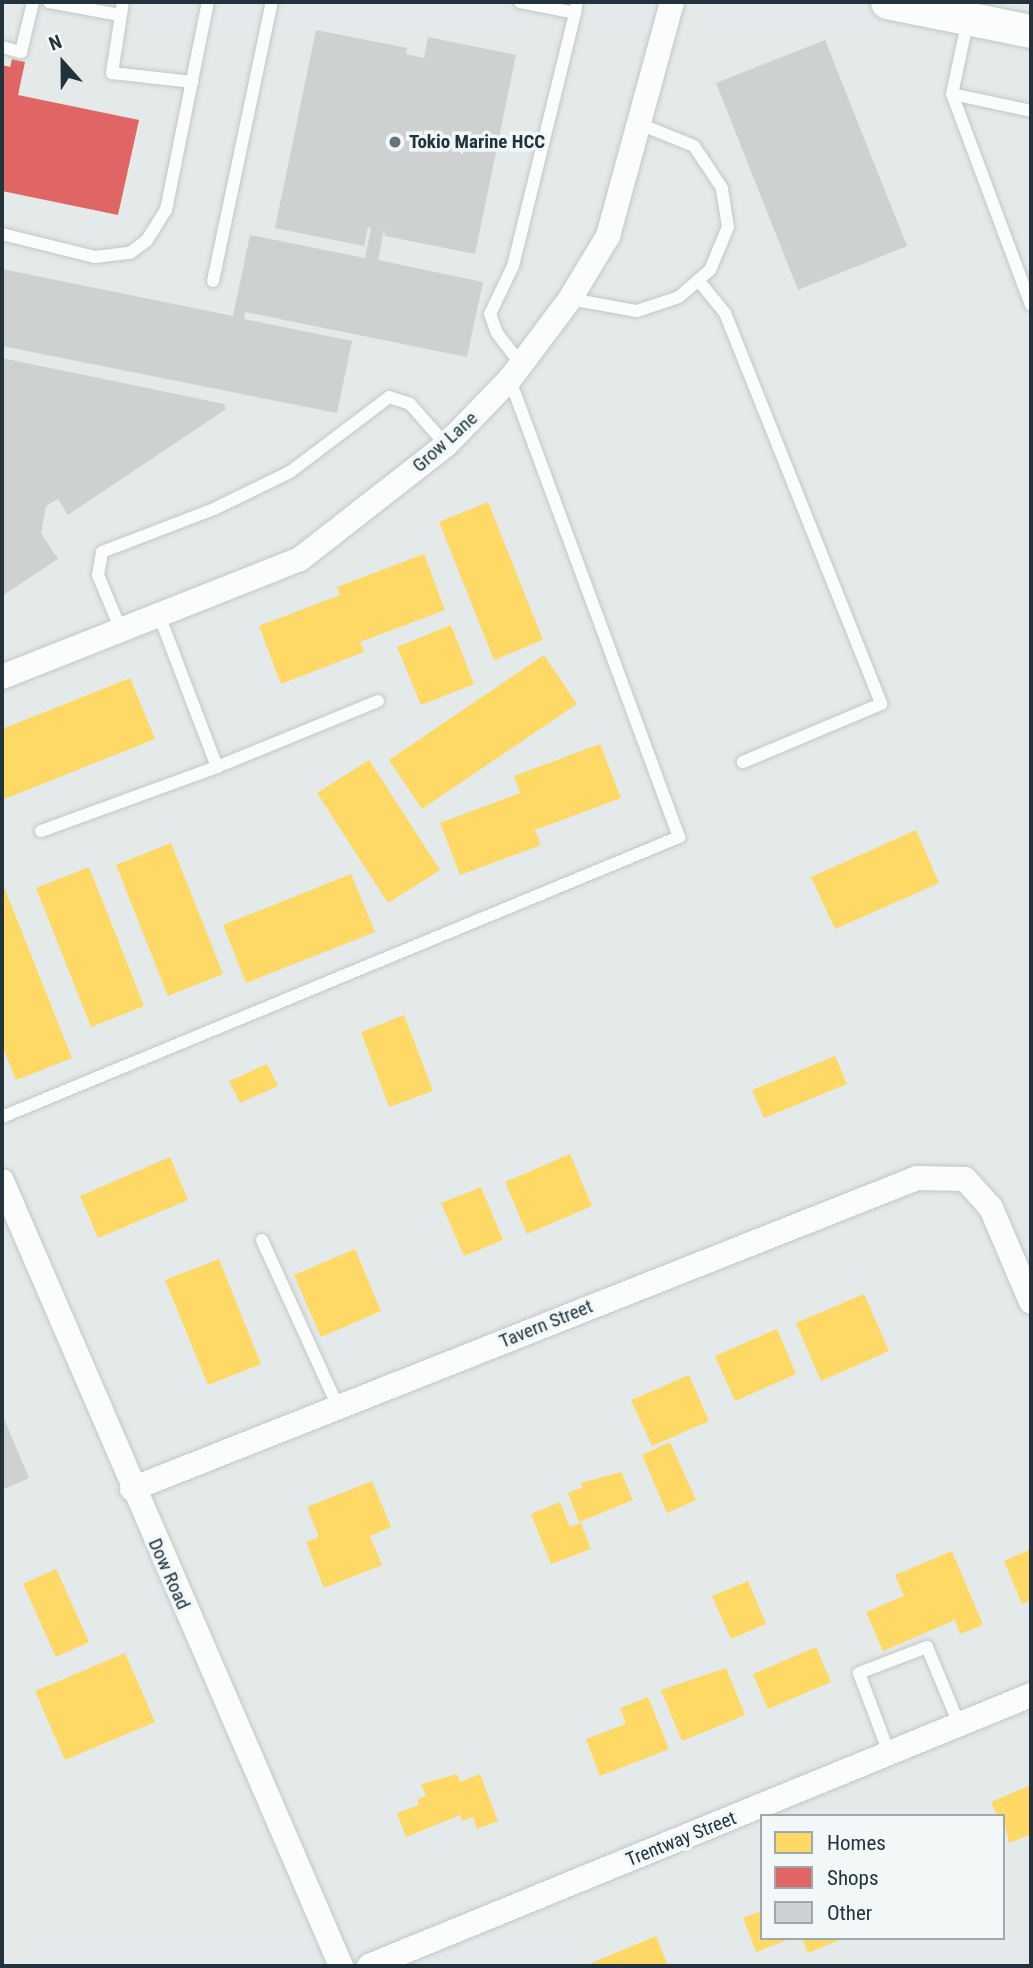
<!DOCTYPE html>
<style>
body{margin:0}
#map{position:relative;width:1033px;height:1968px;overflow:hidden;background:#e4e9e9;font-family:"Roboto Condensed",sans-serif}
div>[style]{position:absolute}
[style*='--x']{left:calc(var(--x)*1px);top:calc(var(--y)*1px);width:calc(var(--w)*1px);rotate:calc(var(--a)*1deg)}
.homes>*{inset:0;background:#ffd966}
.shops>*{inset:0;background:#e06666}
.building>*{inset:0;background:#cdd1d2}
.roads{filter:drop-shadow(0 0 2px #c3c7c8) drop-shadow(0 0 2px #c3c7c8)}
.service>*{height:12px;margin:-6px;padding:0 6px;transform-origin:6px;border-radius:6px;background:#fbfcfc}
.minor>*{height:24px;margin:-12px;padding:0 12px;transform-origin:12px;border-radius:12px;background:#fbfcfc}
.secondary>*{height:33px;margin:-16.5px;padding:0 16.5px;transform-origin:16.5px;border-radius:16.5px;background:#fbfcfc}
.dots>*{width:19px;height:19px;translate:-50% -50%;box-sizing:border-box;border:4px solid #f2f8f8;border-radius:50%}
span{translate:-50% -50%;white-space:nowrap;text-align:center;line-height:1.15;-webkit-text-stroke:7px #f2f8f8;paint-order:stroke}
.poi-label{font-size:19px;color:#22333d;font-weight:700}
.left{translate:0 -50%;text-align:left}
.street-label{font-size:19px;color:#22333d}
.frame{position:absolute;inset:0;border:4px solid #22333d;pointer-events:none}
.legend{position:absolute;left:760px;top:1814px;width:245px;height:126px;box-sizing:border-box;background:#f2f8f8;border:2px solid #9fa9ad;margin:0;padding:9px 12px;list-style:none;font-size:21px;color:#22333d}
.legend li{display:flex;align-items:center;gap:14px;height:35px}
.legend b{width:35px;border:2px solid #9fa9ad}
.north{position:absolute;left:28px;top:28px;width:70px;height:70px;-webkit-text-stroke:5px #f2f8f8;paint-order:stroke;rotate:339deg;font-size:19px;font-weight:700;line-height:28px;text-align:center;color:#22333d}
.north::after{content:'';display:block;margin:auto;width:24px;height:32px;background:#22333d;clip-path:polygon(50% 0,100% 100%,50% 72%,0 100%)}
</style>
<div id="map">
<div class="homes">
<i style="clip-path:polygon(488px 502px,543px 640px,494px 660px,439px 522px)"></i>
<i style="clip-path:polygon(424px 554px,445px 610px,360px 642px,364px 652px,281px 684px,259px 626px,340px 595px,337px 587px)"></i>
<i style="clip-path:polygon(451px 625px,474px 684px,421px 705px,397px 647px)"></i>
<i style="clip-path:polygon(544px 655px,577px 704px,422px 809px,389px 760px)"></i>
<i style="clip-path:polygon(130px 678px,155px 739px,2px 800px,2px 729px)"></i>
<i style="clip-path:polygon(600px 744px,621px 798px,535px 830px,541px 845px,460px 875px,440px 823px,520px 793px,514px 776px)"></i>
<i style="clip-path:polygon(369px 760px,440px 870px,388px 903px,317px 793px)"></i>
<i style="clip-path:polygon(916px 830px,939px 883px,835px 929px,811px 877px)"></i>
<i style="clip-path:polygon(171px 843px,223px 974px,168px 996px,116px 865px)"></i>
<i style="clip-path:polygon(89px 867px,144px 1006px,91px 1027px,36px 888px)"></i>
<i style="clip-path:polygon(351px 874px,375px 932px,246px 983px,223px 925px)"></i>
<i style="clip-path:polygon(2px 882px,72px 1058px,16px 1080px,2px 1045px)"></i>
<i style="clip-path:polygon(404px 1015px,433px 1091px,389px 1107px,361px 1032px)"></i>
<i style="clip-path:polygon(835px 1056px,847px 1084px,764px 1118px,752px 1090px)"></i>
<i style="clip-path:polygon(267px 1064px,278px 1086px,240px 1103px,229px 1081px)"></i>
<i style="clip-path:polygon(570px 1154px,592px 1206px,527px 1234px,505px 1182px)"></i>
<i style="clip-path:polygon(170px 1157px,188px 1200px,98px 1238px,80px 1196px)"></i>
<i style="clip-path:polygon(481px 1187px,503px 1240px,464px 1256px,441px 1203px)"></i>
<i style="clip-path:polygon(355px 1249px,381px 1311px,321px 1337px,294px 1275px)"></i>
<i style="clip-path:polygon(219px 1259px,261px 1364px,208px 1385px,165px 1280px)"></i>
<i style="clip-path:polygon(864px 1294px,889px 1351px,821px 1381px,796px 1323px)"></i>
<i style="clip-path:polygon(777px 1329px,796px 1374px,735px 1401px,715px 1356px)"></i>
<i style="clip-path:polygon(689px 1375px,709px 1421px,652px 1446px,631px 1400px)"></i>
<i style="clip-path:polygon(670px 1442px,696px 1500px,667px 1513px,642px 1455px)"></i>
<i style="clip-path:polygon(621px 1472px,633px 1500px,579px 1522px,568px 1493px,583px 1487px,581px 1483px)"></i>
<i style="clip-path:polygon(372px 1481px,391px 1527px,370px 1536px,382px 1565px,324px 1588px,306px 1542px,319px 1537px,307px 1507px)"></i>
<i style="clip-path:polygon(560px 1502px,570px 1527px,581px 1523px,591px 1549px,551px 1564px,531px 1514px)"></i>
<i style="clip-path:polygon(1031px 1549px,1031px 1600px,1022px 1604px,1004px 1561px)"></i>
<i style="clip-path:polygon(952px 1551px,983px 1625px,960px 1634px,955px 1620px,883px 1651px,866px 1612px,904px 1596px,895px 1575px)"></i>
<i style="clip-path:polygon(56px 1569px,89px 1642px,56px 1657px,23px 1584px)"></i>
<i style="clip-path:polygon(748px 1581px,766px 1624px,731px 1639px,712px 1596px)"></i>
<i style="clip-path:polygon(816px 1647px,831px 1682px,768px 1709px,753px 1674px)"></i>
<i style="clip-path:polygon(125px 1653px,155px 1722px,65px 1760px,35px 1691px)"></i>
<i style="clip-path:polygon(726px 1668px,745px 1715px,682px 1741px,661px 1690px)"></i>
<i style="clip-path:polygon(648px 1697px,669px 1749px,600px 1776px,586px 1739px,626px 1724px,620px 1708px)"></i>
<i style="clip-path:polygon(457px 1774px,460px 1782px,480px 1774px,498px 1821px,477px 1829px,473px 1817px,462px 1821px,460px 1815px,406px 1837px,397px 1813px,419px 1805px,417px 1800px,426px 1796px,421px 1784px)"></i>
<i style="clip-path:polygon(1031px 1785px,1031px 1834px,1009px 1843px,1003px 1816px,997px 1816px,991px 1802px)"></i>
<i style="clip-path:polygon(762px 1911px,762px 1938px,792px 1938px,756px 1952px,743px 1918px)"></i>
<i style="clip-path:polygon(656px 1936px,668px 1966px,590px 1966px,589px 1964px)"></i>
<i style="clip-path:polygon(802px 1938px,844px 1938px,808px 1953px)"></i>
</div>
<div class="shops">
<i style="clip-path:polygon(12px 59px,25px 62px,18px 95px,139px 120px,118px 215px,2px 191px,2px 65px,10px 67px)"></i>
</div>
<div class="building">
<i style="clip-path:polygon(316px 30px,407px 48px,406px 54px,424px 58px,428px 37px,516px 55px,475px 254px,385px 236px,384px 230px,378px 260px,483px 282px,467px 357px,245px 312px,244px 319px,352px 341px,337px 413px,2px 346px,2px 269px,233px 316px,250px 235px,365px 258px,371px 228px,368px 227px,364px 246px,275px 228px)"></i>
<i style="clip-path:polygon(825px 40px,907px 246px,798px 290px,716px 83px)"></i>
<i style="clip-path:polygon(2px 358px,224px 404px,226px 409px,68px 515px,58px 499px,46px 506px,41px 533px,58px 559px,2px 596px)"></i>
<i style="clip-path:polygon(2px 1414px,29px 1478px,2px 1490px)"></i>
</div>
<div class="roads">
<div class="service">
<i style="--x:49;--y:2;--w:72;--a:10.4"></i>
<i style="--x:123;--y:2;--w:72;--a:98.8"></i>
<i style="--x:112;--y:73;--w:81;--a:6.4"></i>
<i style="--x:520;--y:2;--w:56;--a:11.3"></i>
<i style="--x:575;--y:13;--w:11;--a:-80"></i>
<i style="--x:968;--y:19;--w:77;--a:102"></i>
<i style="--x:952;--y:94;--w:225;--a:69.5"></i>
<i style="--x:2;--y:47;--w:20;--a:15"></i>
<i style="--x:21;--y:52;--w:51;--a:-76.5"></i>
<i style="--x:952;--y:94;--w:81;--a:12.1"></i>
<i style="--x:2;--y:234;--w:96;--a:13.9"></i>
<i style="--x:95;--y:257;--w:35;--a:-7"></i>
<i style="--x:130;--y:253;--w:21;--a:-37"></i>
<i style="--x:147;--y:240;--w:36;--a:-58"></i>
<i style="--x:166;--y:210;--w:212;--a:-78.6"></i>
<i style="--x:698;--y:280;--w:43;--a:50.7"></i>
<i style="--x:725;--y:313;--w:421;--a:68.2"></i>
<i style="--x:881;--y:704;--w:150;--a:157.2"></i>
<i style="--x:213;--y:281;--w:285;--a:-78.1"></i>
<i style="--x:570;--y:299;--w:68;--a:10.2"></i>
<i style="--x:637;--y:311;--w:44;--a:-18.4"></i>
<i style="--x:679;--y:297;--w:41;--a:-41.1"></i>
<i style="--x:710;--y:270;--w:47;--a:-67.3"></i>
<i style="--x:728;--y:227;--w:39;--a:-99"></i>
<i style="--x:722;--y:188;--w:50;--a:-123.7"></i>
<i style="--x:694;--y:146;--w:61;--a:-158"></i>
<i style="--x:521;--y:364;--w:39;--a:-128"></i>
<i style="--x:497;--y:333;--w:20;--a:-110"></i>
<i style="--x:490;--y:314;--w:53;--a:-64.4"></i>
<i style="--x:513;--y:266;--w:260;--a:-76.2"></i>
<i style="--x:159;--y:615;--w:163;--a:69.1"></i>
<i style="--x:121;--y:630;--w:60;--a:-112.7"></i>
<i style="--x:98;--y:575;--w:23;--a:-80"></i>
<i style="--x:102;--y:552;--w:120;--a:-21"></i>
<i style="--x:214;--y:509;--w:85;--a:-26"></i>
<i style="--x:290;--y:472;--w:124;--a:-37.1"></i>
<i style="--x:389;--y:397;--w:22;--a:18"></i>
<i style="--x:410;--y:404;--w:55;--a:48.7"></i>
<i style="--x:41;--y:831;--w:187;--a:-20"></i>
<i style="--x:217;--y:767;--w:174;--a:-22.3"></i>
<i style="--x:2;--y:1117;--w:733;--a:-22.47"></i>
<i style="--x:679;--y:837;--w:488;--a:-110.3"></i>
<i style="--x:262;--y:1240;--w:183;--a:65.5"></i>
<i style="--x:889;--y:1753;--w:85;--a:-110.6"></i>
<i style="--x:859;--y:1673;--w:73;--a:-20.9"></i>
<i style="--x:927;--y:1647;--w:83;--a:67.4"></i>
</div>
<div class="minor">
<i style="--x:2;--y:677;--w:321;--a:-21.6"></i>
<i style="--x:300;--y:559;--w:185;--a:-38"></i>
<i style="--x:446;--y:445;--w:92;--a:-45.9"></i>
<i style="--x:510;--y:379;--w:100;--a:-53.1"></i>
<i style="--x:570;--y:299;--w:74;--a:-58.9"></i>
<i style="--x:608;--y:236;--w:243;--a:-74.7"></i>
<i style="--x:2;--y:1181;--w:855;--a:66.64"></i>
<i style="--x:132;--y:1489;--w:844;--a:-21.61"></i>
<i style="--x:917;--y:1178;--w:48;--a:1.2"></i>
<i style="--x:965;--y:1179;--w:39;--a:48"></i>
<i style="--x:991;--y:1208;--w:102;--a:66.9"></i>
<i style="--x:369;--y:1966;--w:715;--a:-22.26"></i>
</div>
<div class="secondary">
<i style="--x:887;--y:2;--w:147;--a:11.4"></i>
</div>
</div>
<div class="dots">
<i style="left:395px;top:142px;background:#667379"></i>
</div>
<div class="poi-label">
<span class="left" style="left:409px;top:142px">Tokio Marine HCC</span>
</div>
<div class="street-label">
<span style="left:445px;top:442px;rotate:-42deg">Grow Lane</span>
<span style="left:546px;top:1324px;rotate:-22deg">Tavern Street</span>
<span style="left:169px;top:1574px;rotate:66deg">Dow Road</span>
<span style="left:681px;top:1839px;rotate:-22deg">Trentway Street</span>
</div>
<div class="frame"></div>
<ul class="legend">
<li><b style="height:19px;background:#ffd966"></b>Homes</li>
<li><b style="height:19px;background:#e06666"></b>Shops</li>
<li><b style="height:19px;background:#cdd1d2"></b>Other</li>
</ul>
<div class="north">N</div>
</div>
